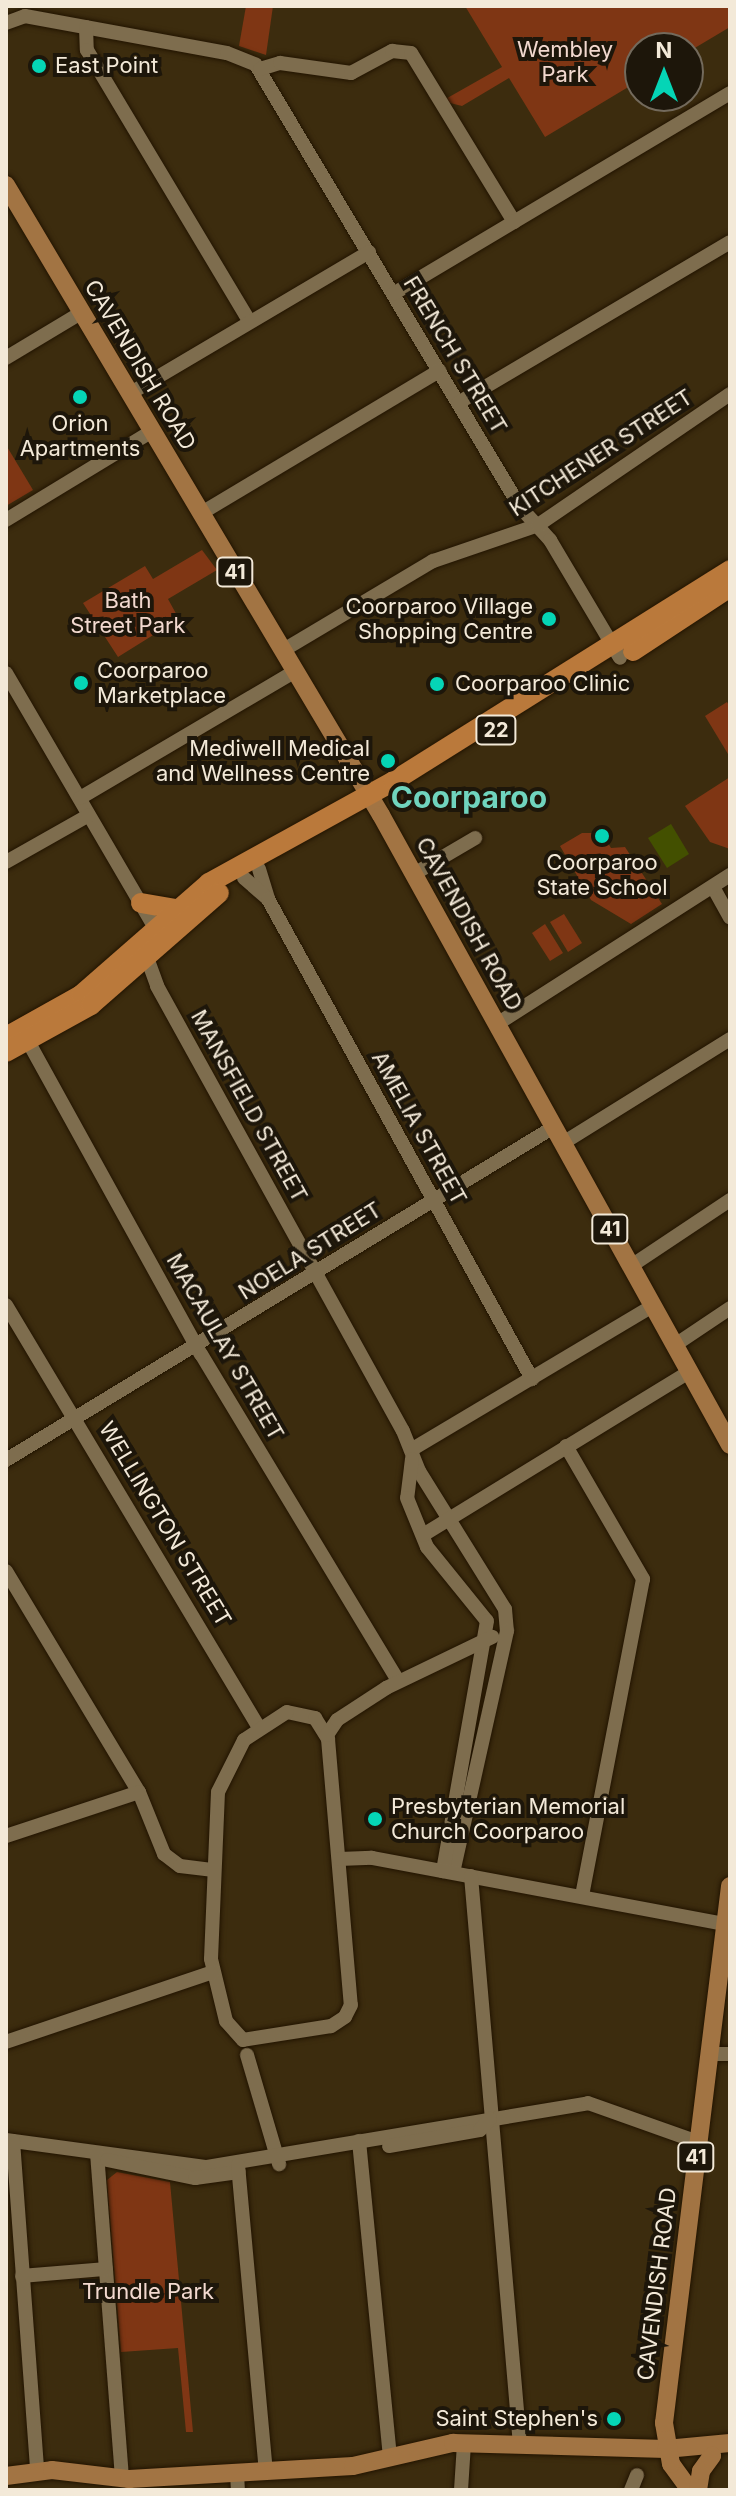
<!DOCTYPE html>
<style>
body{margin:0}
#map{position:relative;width:736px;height:2496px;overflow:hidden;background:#3c2c0e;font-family:Inter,sans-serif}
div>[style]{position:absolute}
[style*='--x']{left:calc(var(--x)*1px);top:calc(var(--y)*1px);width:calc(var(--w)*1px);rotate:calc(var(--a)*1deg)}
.green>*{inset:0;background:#7f3614}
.water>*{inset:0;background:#435000}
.roads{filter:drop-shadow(0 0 2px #221400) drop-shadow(0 0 2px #221400)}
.minor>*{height:14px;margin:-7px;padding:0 7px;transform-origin:7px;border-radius:7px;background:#7e6d4e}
.major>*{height:18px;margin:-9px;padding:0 9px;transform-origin:9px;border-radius:9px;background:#a27443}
.highway>*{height:20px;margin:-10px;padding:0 10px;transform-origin:10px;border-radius:10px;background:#ba793b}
.dots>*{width:22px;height:22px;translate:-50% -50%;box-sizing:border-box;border:4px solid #1d160a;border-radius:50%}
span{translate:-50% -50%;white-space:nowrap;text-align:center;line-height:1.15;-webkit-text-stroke:8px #1d160a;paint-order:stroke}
.shield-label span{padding:2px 6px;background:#1d160a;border:2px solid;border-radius:6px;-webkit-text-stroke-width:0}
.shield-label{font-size:20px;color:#f3e9d8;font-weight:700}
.park-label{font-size:22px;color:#f2d9cf}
.poi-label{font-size:22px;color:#f3e9d8}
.left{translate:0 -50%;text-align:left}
.right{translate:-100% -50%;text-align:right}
.street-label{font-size:22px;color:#f3e9d8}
.district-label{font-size:30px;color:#70d4be;font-weight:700}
.frame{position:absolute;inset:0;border:8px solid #f3e9d8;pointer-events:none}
.north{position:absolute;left:624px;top:32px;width:80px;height:80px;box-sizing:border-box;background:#1d160a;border:2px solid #736a5c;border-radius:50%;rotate:0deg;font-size:22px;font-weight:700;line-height:32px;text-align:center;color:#f3e9d8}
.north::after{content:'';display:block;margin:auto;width:28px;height:36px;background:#05d5b6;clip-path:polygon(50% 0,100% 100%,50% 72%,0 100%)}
</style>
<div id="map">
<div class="green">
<i style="clip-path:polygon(246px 6px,273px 6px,266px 55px,239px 46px)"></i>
<i style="clip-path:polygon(465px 6px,730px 6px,730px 27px,688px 52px,688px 48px,640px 48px,640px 80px,545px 137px,509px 78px,462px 106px,442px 101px,502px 67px)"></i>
<i style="clip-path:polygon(6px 445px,33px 490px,6px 506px)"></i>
<i style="clip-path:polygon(202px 550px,217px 570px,168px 599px,179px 619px,118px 657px,83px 603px,145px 566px,153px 579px)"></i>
<i style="clip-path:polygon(727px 702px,730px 707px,728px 754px,705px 716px)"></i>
<i style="clip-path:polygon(730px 777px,730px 849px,710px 842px,685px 806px)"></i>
<i style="clip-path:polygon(582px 833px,602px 833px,611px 848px,625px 847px,662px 904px,631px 924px,591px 900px,560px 846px)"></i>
<i style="clip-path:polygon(564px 914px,582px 943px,568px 952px,550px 922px)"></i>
<i style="clip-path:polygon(545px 924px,563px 953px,550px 961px,532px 933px)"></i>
<i style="clip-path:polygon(117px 2172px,170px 2182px,193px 2432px,186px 2432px,178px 2348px,121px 2352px,107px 2180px)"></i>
</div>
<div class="water">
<i style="clip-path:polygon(671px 824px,689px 854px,667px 868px,648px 838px)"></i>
</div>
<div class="roads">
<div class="minor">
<i style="--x:6;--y:23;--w:20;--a:-20"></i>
<i style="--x:25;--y:16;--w:205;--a:10.4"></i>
<i style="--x:227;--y:53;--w:31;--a:22"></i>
<i style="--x:256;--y:65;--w:515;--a:59.15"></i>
<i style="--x:520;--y:507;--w:45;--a:47.7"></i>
<i style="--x:550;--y:540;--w:137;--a:59.3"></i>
<i style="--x:86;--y:27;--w:23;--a:88"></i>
<i style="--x:87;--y:50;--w:316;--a:59.1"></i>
<i style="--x:260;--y:69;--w:21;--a:-17"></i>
<i style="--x:280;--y:63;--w:72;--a:8"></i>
<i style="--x:351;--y:73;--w:47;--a:-28.2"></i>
<i style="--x:392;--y:51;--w:19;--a:6"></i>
<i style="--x:411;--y:53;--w:198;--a:58.6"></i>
<i style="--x:393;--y:294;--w:392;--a:-30.8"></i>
<i style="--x:6;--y:358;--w:87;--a:-31"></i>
<i style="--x:129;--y:394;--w:279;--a:-30.6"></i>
<i style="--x:458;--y:403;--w:316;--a:-30.6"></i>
<i style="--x:200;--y:514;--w:279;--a:-30.9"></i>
<i style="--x:6;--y:520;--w:170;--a:-31.3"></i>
<i style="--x:282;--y:651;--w:176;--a:-30.8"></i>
<i style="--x:433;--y:561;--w:111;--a:-18.9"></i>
<i style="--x:538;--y:525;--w:232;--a:-34.3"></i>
<i style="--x:6;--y:673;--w:303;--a:59.7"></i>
<i style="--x:80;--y:798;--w:248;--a:-30.5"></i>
<i style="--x:6;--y:862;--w:95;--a:-29.5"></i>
<i style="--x:259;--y:869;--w:31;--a:73"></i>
<i style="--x:414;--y:874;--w:71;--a:-30.5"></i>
<i style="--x:244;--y:878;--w:32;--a:41"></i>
<i style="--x:268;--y:899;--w:548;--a:61.19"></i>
<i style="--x:713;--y:887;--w:35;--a:61"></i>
<i style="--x:146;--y:955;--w:33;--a:70"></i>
<i style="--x:157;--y:986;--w:508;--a:61.07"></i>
<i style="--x:403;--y:1431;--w:43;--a:68.2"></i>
<i style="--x:419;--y:1471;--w:163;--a:58.1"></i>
<i style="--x:505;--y:1609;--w:22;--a:85"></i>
<i style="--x:507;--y:1631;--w:247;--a:102.6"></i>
<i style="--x:497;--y:1024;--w:277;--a:-32.6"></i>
<i style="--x:24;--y:1034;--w:366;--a:61.1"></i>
<i style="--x:201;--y:1354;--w:382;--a:58.9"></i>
<i style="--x:563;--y:1143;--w:197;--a:-31.9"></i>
<i style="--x:631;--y:1266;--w:119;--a:-33.7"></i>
<i style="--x:6;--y:1305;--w:492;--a:59.1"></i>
<i style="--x:675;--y:1345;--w:66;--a:-33.9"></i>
<i style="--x:566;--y:1446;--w:154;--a:59.9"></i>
<i style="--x:643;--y:1579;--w:323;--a:100.9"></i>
<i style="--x:411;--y:1450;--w:282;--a:-30.8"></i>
<i style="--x:412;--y:1459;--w:39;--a:97"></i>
<i style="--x:407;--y:1498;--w:53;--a:67.8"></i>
<i style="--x:427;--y:1547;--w:95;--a:51"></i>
<i style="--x:487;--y:1621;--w:254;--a:100"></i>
<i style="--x:6;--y:1460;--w:641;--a:-31.29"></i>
<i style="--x:423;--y:1535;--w:312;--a:-31.5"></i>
<i style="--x:6;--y:1571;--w:258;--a:59"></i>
<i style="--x:139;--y:1792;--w:67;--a:68"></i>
<i style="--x:164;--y:1854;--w:20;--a:37"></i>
<i style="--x:180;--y:1866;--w:34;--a:7"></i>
<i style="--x:287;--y:1712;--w:29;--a:12"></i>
<i style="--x:315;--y:1718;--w:25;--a:58"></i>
<i style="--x:328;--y:1739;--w:267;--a:85.1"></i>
<i style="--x:351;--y:2005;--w:13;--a:117"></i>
<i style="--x:345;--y:2017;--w:17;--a:147"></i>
<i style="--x:331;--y:2026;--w:89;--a:171"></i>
<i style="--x:243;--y:2040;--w:25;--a:-132"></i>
<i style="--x:226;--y:2021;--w:64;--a:-103.6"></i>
<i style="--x:211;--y:1959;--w:167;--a:-87.6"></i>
<i style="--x:218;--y:1792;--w:58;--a:-63.4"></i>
<i style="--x:244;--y:1740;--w:51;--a:-33.1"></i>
<i style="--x:327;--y:1735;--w:18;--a:-56"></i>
<i style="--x:337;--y:1720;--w:59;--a:-33.1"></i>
<i style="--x:386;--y:1688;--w:118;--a:-25.7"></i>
<i style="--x:6;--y:1836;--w:140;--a:-18.3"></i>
<i style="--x:339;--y:1859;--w:33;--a:-2"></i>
<i style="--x:372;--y:1858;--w:359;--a:10.6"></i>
<i style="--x:471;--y:1876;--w:571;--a:85.08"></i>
<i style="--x:6;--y:2042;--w:219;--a:-18.7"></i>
<i style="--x:709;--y:2054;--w:21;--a:0"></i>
<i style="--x:247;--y:2055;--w:114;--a:73.6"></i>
<i style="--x:6;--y:2140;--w:203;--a:7.7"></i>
<i style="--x:207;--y:2167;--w:386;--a:-9.5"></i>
<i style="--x:588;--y:2103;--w:117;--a:19.5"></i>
<i style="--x:13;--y:2141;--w:331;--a:85.8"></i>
<i style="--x:359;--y:2141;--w:318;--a:84.4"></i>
<i style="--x:389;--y:2146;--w:92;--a:-10"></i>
<i style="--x:480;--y:2130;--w:15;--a:-48"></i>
<i style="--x:97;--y:2153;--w:327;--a:85.6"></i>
<i style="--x:107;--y:2160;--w:90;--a:11.6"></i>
<i style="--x:195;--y:2178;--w:44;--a:-7.8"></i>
<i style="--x:238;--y:2165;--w:307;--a:84.8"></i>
<i style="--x:22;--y:2276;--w:84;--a:-4.8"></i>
<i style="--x:237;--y:2473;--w:17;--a:87"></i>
<i style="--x:461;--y:2490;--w:47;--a:-86.3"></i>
<i style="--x:631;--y:2490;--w:16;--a:-68"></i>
</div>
<div class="major">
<i style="--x:6;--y:185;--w:733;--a:59.24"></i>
<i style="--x:381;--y:815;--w:720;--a:61.01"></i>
<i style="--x:6;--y:2476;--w:46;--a:-7.4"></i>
<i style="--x:52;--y:2470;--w:78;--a:6.7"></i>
<i style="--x:129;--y:2479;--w:224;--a:-3.3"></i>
<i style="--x:353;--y:2466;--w:103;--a:-13"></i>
<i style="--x:453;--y:2443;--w:213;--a:1.6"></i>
<i style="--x:666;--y:2449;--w:64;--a:-5.4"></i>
<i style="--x:690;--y:2490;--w:32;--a:-126"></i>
<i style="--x:671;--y:2464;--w:42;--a:-99.7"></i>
<i style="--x:664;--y:2423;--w:541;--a:-82.99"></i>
<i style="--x:698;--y:2490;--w:19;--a:-81"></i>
<i style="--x:701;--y:2471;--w:19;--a:-54"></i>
</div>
<div class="highway">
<i style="--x:633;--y:651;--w:116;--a:-33.4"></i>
<i style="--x:141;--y:903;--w:34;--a:10"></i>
<i style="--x:6;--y:1037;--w:86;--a:-29.2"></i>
<i style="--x:81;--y:995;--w:170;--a:-41.2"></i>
<i style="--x:209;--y:883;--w:211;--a:-28.9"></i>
<i style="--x:394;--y:781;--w:397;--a:-32.1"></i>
<i style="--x:6;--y:1052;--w:97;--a:-28.9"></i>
<i style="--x:91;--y:1005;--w:170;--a:-41.2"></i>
</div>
</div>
<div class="dots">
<i style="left:39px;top:66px;background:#05d5b6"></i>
<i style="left:80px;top:397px;background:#05d5b6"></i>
<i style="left:549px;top:619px;background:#05d5b6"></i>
<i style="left:81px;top:683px;background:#05d5b6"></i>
<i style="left:437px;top:684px;background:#05d5b6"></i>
<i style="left:388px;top:761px;background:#05d5b6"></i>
<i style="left:602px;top:836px;background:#05d5b6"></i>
<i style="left:375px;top:1819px;background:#05d5b6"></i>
<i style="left:614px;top:2419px;background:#05d5b6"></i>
</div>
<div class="shield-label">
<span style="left:235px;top:572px">41</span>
<span style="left:496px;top:730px">22</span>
<span style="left:610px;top:1229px">41</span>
<span style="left:696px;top:2157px">41</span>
</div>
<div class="park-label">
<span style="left:565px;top:62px">Wembley<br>Park</span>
<span style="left:128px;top:613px">Bath<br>Street Park</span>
<span style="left:148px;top:2292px">Trundle Park</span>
</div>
<div class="poi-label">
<span class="left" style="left:55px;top:66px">East Point</span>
<span style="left:80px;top:436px">Orion<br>Apartments</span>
<span class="right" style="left:533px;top:619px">Coorparoo Village<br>Shopping Centre</span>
<span class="left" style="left:97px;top:683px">Coorparoo<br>Marketplace</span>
<span class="left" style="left:455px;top:684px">Coorparoo Clinic</span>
<span class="right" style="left:370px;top:761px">Mediwell Medical<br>and Wellness Centre</span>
<span style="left:602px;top:875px">Coorparoo<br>State School</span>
<span class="left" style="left:391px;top:1819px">Presbyterian Memorial<br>Church Coorparoo</span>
<span class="right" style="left:598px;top:2419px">Saint Stephen's</span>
</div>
<div class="street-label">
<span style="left:455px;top:355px;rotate:59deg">FRENCH STREET</span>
<span style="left:140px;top:365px;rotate:59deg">CAVENDISH ROAD</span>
<span style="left:601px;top:453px;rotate:-33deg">KITCHENER STREET</span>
<span style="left:469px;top:924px;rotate:61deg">CAVENDISH ROAD</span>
<span style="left:249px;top:1106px;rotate:61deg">MANSFIELD STREET</span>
<span style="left:419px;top:1128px;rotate:61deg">AMELIA STREET</span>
<span style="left:310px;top:1251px;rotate:-32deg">NOELA STREET</span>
<span style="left:225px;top:1347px;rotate:60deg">MACAULAY STREET</span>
<span style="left:165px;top:1524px;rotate:59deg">WELLINGTON STREET</span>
<span style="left:657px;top:2284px;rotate:-83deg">CAVENDISH ROAD</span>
</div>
<div class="district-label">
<span style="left:469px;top:797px">Coorparoo</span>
</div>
<div class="frame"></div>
<div class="north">N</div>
</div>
